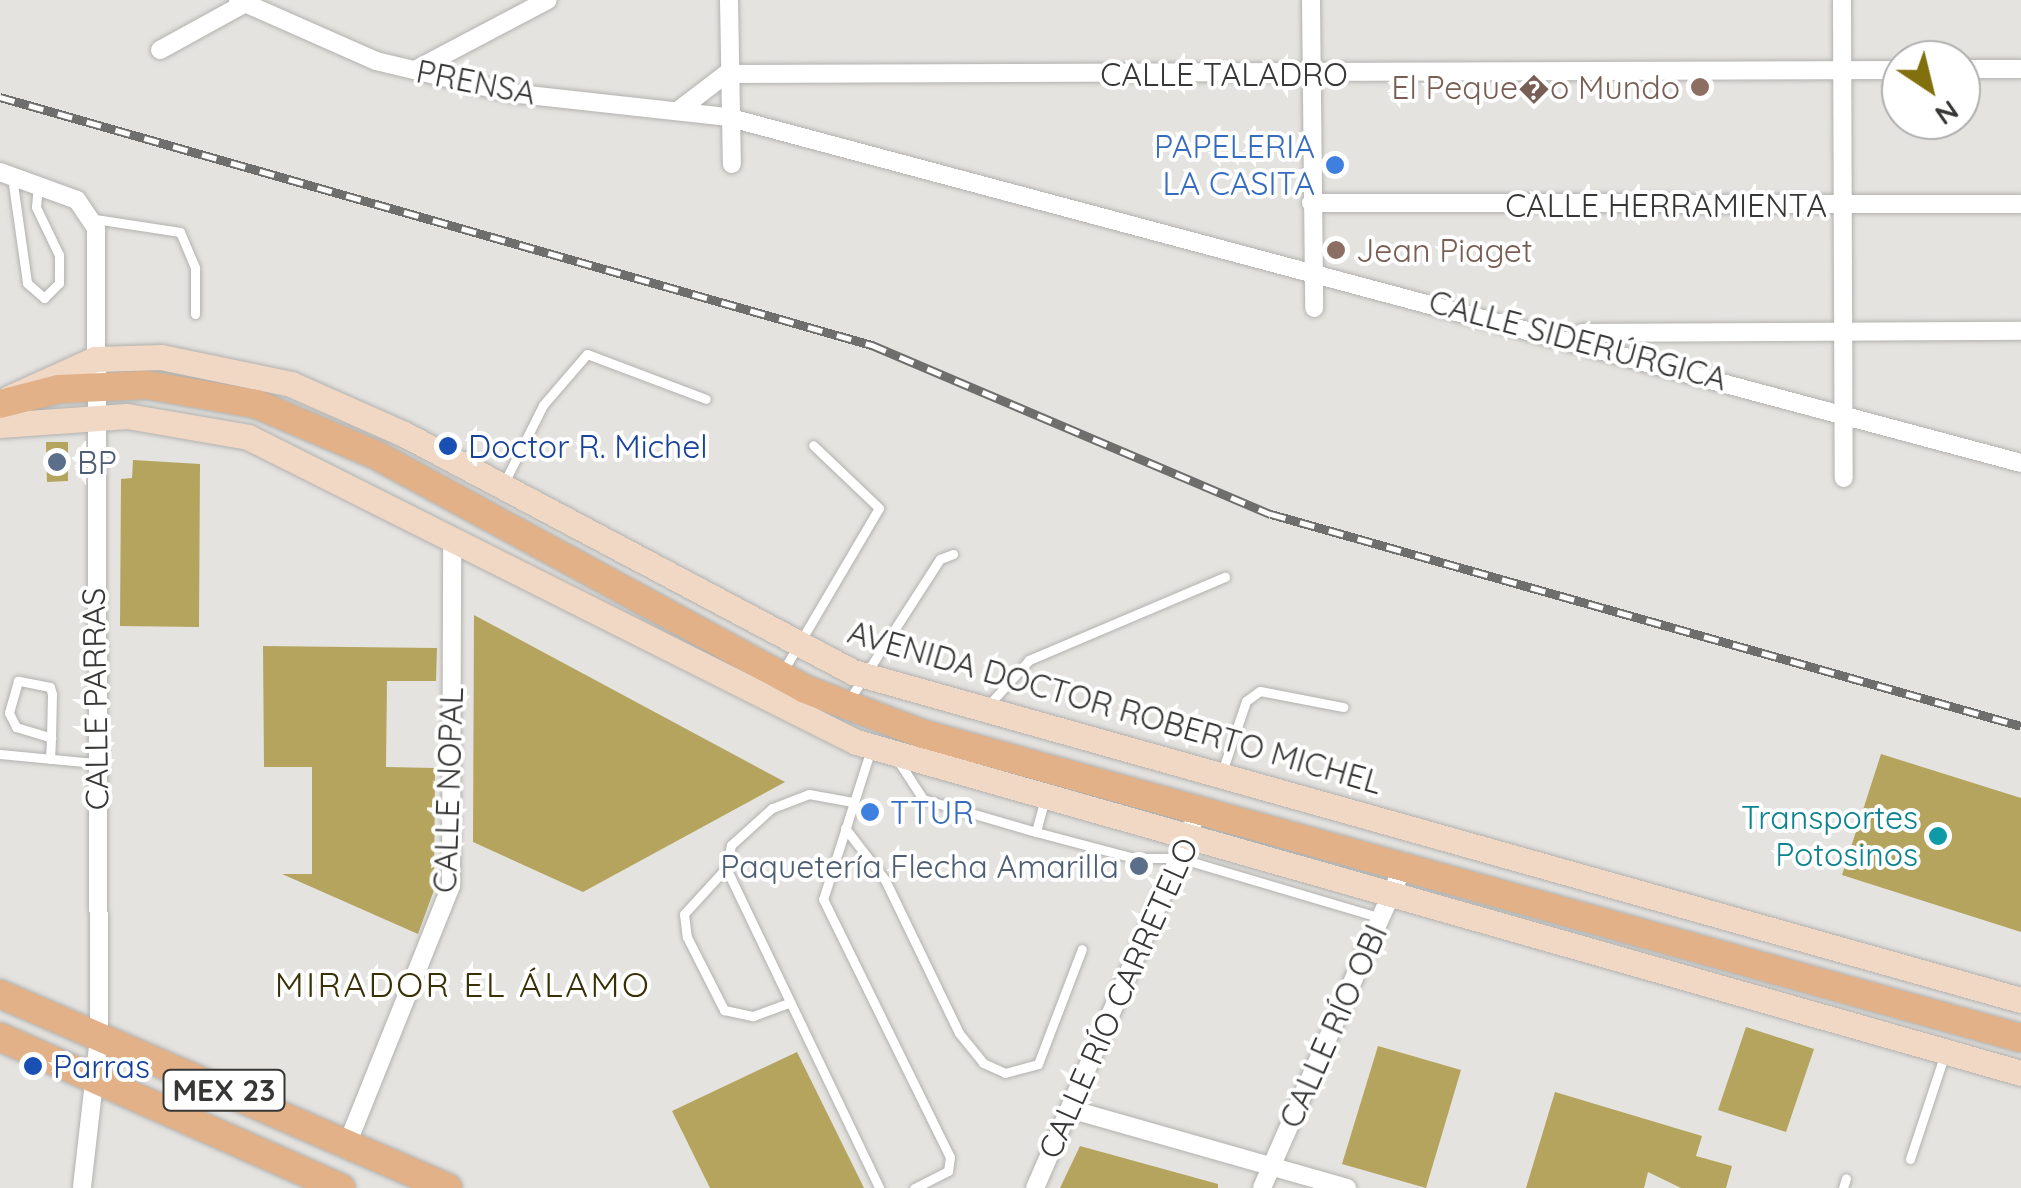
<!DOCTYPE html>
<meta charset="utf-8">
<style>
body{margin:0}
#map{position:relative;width:2021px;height:1188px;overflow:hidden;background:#e4e3e0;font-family:Quicksand,sans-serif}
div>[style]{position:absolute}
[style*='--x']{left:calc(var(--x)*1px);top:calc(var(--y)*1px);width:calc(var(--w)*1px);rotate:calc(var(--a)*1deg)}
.building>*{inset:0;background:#b4a45e}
.roads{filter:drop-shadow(0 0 2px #b2b1ae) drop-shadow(0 0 2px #b2b1ae)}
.service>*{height:9px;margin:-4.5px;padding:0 4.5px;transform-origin:4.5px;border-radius:4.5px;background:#fff}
.minor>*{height:18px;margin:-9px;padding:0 9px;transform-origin:9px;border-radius:9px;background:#fff}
.secondary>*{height:25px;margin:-12.5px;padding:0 12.5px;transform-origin:12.5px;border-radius:12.5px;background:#f0d8c4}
.primary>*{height:28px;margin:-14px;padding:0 14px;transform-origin:14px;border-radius:14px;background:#e2b188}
.rail>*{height:9px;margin-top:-4.5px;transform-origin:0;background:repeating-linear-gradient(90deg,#fff 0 15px,#6e6e6c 0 30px);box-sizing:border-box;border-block:2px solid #6e6e6c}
.dots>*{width:28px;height:28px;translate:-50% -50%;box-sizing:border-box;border:5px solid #fff;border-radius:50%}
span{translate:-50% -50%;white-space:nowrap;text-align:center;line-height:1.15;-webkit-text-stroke:8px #fff;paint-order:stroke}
.shield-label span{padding:2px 8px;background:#fff;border:2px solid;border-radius:8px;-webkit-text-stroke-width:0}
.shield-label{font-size:30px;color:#373736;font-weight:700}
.street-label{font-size:32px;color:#373736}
.education-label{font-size:32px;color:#785e54}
.right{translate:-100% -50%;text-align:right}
.left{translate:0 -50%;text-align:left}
.shop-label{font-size:32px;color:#366cbe}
.transit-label{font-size:32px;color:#164399}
.service-label{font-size:32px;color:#4e5e75}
.culture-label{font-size:32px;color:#0d838f}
.neighbourhood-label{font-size:35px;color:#393005;letter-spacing:2.5px}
.north{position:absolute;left:1881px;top:40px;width:100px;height:100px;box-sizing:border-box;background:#fff;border:2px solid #afafaf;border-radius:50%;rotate:145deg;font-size:28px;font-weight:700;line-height:40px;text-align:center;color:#373736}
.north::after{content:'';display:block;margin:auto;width:35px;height:45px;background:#826f0e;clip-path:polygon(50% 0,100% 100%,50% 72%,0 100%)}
</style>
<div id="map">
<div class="building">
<i style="clip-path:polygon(46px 442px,68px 442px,68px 481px,47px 482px)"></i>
<i style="clip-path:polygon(133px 460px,200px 464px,199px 627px,120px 626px,121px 479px,132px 478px)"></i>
<i style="clip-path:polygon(474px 615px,785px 782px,583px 892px,473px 842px)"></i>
<i style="clip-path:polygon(263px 646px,437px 648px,436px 681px,387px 681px,386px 767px,435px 768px,434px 890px,418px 934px,282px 874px,312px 874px,312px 767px,264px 767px)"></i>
<i style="clip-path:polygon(1881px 754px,2021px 798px,2021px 932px,1842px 875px)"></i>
<i style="clip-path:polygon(1746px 1027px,1814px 1049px,1786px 1132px,1718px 1110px)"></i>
<i style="clip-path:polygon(1378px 1046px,1461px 1070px,1426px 1188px,1342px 1164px)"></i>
<i style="clip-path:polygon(797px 1052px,864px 1188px,710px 1188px,672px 1111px)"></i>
<i style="clip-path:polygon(1555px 1092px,1702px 1136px,1696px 1156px,1732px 1166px,1726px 1188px,1681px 1188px,1648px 1172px,1644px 1188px,1526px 1188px)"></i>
<i style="clip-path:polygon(1080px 1146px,1218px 1184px,1218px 1188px,1060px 1188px)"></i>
</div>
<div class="roads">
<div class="service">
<i style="--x:12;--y:177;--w:107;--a:81.9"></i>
<i style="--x:27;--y:283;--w:23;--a:41"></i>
<i style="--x:44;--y:298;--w:21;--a:-45"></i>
<i style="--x:59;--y:283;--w:28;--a:-90"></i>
<i style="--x:59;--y:255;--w:53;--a:-115.6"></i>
<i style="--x:36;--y:207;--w:21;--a:-85"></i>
<i style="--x:95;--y:219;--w:86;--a:8.7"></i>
<i style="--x:180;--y:232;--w:39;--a:67"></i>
<i style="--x:195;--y:268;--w:46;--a:90"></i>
<i style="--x:503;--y:485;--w:89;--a:-63.4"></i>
<i style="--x:543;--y:405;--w:67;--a:-49.2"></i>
<i style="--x:587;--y:354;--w:127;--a:20.7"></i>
<i style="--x:783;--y:671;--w:189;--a:-59.5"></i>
<i style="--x:879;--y:508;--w:91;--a:-136.3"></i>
<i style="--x:849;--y:700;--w:168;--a:-57.2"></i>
<i style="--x:940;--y:559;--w:14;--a:-21"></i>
<i style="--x:987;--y:707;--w:63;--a:-48.2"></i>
<i style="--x:1029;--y:660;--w:213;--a:-23"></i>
<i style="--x:871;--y:749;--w:157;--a:107.7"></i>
<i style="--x:823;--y:899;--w:288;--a:63.8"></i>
<i style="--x:950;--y:1157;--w:14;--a:98"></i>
<i style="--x:948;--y:1171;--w:38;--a:153"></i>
<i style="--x:0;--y:754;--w:95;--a:5.4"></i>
<i style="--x:895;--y:756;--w:51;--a:56.9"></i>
<i style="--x:923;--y:799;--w:118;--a:16.3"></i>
<i style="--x:50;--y:759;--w:21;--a:-87"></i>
<i style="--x:51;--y:738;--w:44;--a:-88.7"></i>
<i style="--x:52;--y:694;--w:7;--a:-106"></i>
<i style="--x:50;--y:687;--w:33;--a:-169"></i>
<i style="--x:18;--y:681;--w:33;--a:106"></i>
<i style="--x:9;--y:713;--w:16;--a:63"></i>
<i style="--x:16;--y:727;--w:37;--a:17"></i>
<i style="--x:1222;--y:772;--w:75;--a:-71.3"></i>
<i style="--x:1246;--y:701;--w:17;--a:-36"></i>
<i style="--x:1260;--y:691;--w:85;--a:10.9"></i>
<i style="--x:1045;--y:798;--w:35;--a:105"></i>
<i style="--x:1036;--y:832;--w:101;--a:14.9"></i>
<i style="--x:1134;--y:858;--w:45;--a:0"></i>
<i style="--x:1179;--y:858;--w:211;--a:16.5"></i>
<i style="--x:853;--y:802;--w:45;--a:-169.7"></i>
<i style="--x:809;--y:794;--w:40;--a:159"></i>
<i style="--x:772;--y:808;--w:55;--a:137.9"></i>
<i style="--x:731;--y:845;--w:24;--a:102"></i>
<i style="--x:726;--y:868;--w:355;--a:64.4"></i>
<i style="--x:845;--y:828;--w:66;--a:52.4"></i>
<i style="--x:885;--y:880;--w:170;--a:64.2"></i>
<i style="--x:959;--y:1033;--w:38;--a:51"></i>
<i style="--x:983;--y:1063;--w:24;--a:24"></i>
<i style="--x:1005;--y:1073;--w:34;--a:-15"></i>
<i style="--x:1038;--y:1064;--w:123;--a:-69.1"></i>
<i style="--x:726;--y:868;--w:62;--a:132.4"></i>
<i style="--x:684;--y:914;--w:23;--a:83"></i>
<i style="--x:687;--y:937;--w:82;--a:63.1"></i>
<i style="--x:724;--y:1010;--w:30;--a:12"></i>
<i style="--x:753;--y:1016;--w:35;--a:-20"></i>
<i style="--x:1910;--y:1159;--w:112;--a:-71.7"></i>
<i style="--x:1843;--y:1188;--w:10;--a:-73"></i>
</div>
<div class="minor">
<i style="--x:238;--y:0;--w:151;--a:23.8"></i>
<i style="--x:376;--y:61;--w:138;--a:13.4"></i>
<i style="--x:510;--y:93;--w:218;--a:6.3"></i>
<i style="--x:727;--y:117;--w:1339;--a:14.97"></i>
<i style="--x:729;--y:0;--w:164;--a:89"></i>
<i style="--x:1311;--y:0;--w:308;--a:89.4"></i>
<i style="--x:1842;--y:0;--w:478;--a:89.8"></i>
<i style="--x:160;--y:50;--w:104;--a:-28.8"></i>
<i style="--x:1961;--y:69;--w:60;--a:0"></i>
<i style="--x:415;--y:70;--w:150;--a:-27.8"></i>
<i style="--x:679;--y:110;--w:59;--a:-37.5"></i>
<i style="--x:726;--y:74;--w:1175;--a:-0.2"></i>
<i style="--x:0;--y:172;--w:82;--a:20"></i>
<i style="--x:77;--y:200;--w:34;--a:56"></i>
<i style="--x:96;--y:228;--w:810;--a:89.79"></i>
<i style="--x:99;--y:1038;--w:151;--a:96.5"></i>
<i style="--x:1311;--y:203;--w:710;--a:0.08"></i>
<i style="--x:1582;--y:333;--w:439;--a:-0.3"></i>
<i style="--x:1070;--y:1109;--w:288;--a:15.9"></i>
<i style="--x:348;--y:1142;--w:276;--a:-68.1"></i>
<i style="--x:451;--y:886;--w:347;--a:-89.8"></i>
<i style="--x:1035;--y:1188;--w:394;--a:-66.5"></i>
<i style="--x:1262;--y:1188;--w:354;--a:-66.3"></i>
</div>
<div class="secondary">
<i style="--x:9;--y:398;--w:94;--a:-24.4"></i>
<i style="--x:95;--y:359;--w:66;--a:-1.7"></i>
<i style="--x:161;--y:357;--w:133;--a:11.7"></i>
<i style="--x:291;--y:384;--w:124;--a:23.9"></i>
<i style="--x:404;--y:434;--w:508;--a:27.93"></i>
<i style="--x:853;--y:672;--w:1213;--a:15.69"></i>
<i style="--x:0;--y:425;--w:127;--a:-4.1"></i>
<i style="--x:127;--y:416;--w:123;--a:9.8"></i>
<i style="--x:248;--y:437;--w:680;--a:26.64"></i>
<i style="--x:856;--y:742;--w:1211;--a:15.86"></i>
</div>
<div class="primary">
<i style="--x:0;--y:404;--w:61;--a:-14.3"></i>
<i style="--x:59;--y:389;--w:88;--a:-2.6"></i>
<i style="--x:147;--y:385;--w:111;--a:9.9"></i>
<i style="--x:256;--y:404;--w:130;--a:23"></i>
<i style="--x:376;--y:455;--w:489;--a:28.6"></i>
<i style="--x:805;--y:689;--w:126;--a:20.9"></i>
<i style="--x:923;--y:734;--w:1139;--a:15.48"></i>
<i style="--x:0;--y:994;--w:488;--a:23.4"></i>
<i style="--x:0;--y:1037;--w:373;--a:23.9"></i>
</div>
</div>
<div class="rail">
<i style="--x:0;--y:97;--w:907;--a:15.88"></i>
<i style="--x:872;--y:345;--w:433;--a:23"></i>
<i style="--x:1271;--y:514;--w:779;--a:15.78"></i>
</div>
<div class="dots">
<i style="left:1700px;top:87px;background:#8d6e63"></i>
<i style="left:1335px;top:165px;background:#3f7fe0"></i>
<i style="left:1336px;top:250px;background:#8d6e63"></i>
<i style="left:448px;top:446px;background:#1a4fb4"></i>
<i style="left:57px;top:462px;background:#5c6f8a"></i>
<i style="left:870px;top:812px;background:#3f7fe0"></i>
<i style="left:1938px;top:836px;background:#0f9aa8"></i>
<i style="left:1139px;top:866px;background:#5c6f8a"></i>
<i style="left:33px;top:1066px;background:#1a4fb4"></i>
</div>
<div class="shield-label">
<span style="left:224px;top:1090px">MEX 23</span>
</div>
<div class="street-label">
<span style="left:1224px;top:74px">CALLE TALADRO</span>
<span style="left:476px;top:82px;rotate:11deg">PRENSA</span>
<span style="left:1666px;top:205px">CALLE HERRAMIENTA</span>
<span style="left:1578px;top:340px;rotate:15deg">CALLE SIDERÚRGICA</span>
<span style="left:95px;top:699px;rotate:-91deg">CALLE PARRAS</span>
<span style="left:1115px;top:707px;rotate:16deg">AVENIDA DOCTOR ROBERTO MICHEL</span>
<span style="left:448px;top:790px;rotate:-88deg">CALLE NOPAL</span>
<span style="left:1118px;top:998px;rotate:-66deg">CALLE RÍO CARRETELO</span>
<span style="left:1333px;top:1026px;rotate:-66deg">CALLE RÍO OBI</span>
</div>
<div class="education-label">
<span class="right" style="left:1680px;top:87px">El Peque�o Mundo</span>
<span class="left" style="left:1356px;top:250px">Jean Piaget</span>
</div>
<div class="shop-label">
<span class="right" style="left:1315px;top:165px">PAPELERIA<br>LA CASITA</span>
<span class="left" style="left:890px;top:812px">TTUR</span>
</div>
<div class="transit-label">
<span class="left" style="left:468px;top:446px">Doctor R. Michel</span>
<span class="left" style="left:53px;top:1066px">Parras</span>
</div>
<div class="service-label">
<span class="left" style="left:77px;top:462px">BP</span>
<span class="right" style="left:1119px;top:866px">Paquetería Flecha Amarilla</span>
</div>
<div class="culture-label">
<span class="right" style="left:1918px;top:836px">Transportes<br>Potosinos</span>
</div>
<div class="neighbourhood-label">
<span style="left:463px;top:984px">MIRADOR EL ÁLAMO</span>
</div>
<div class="north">N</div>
</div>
